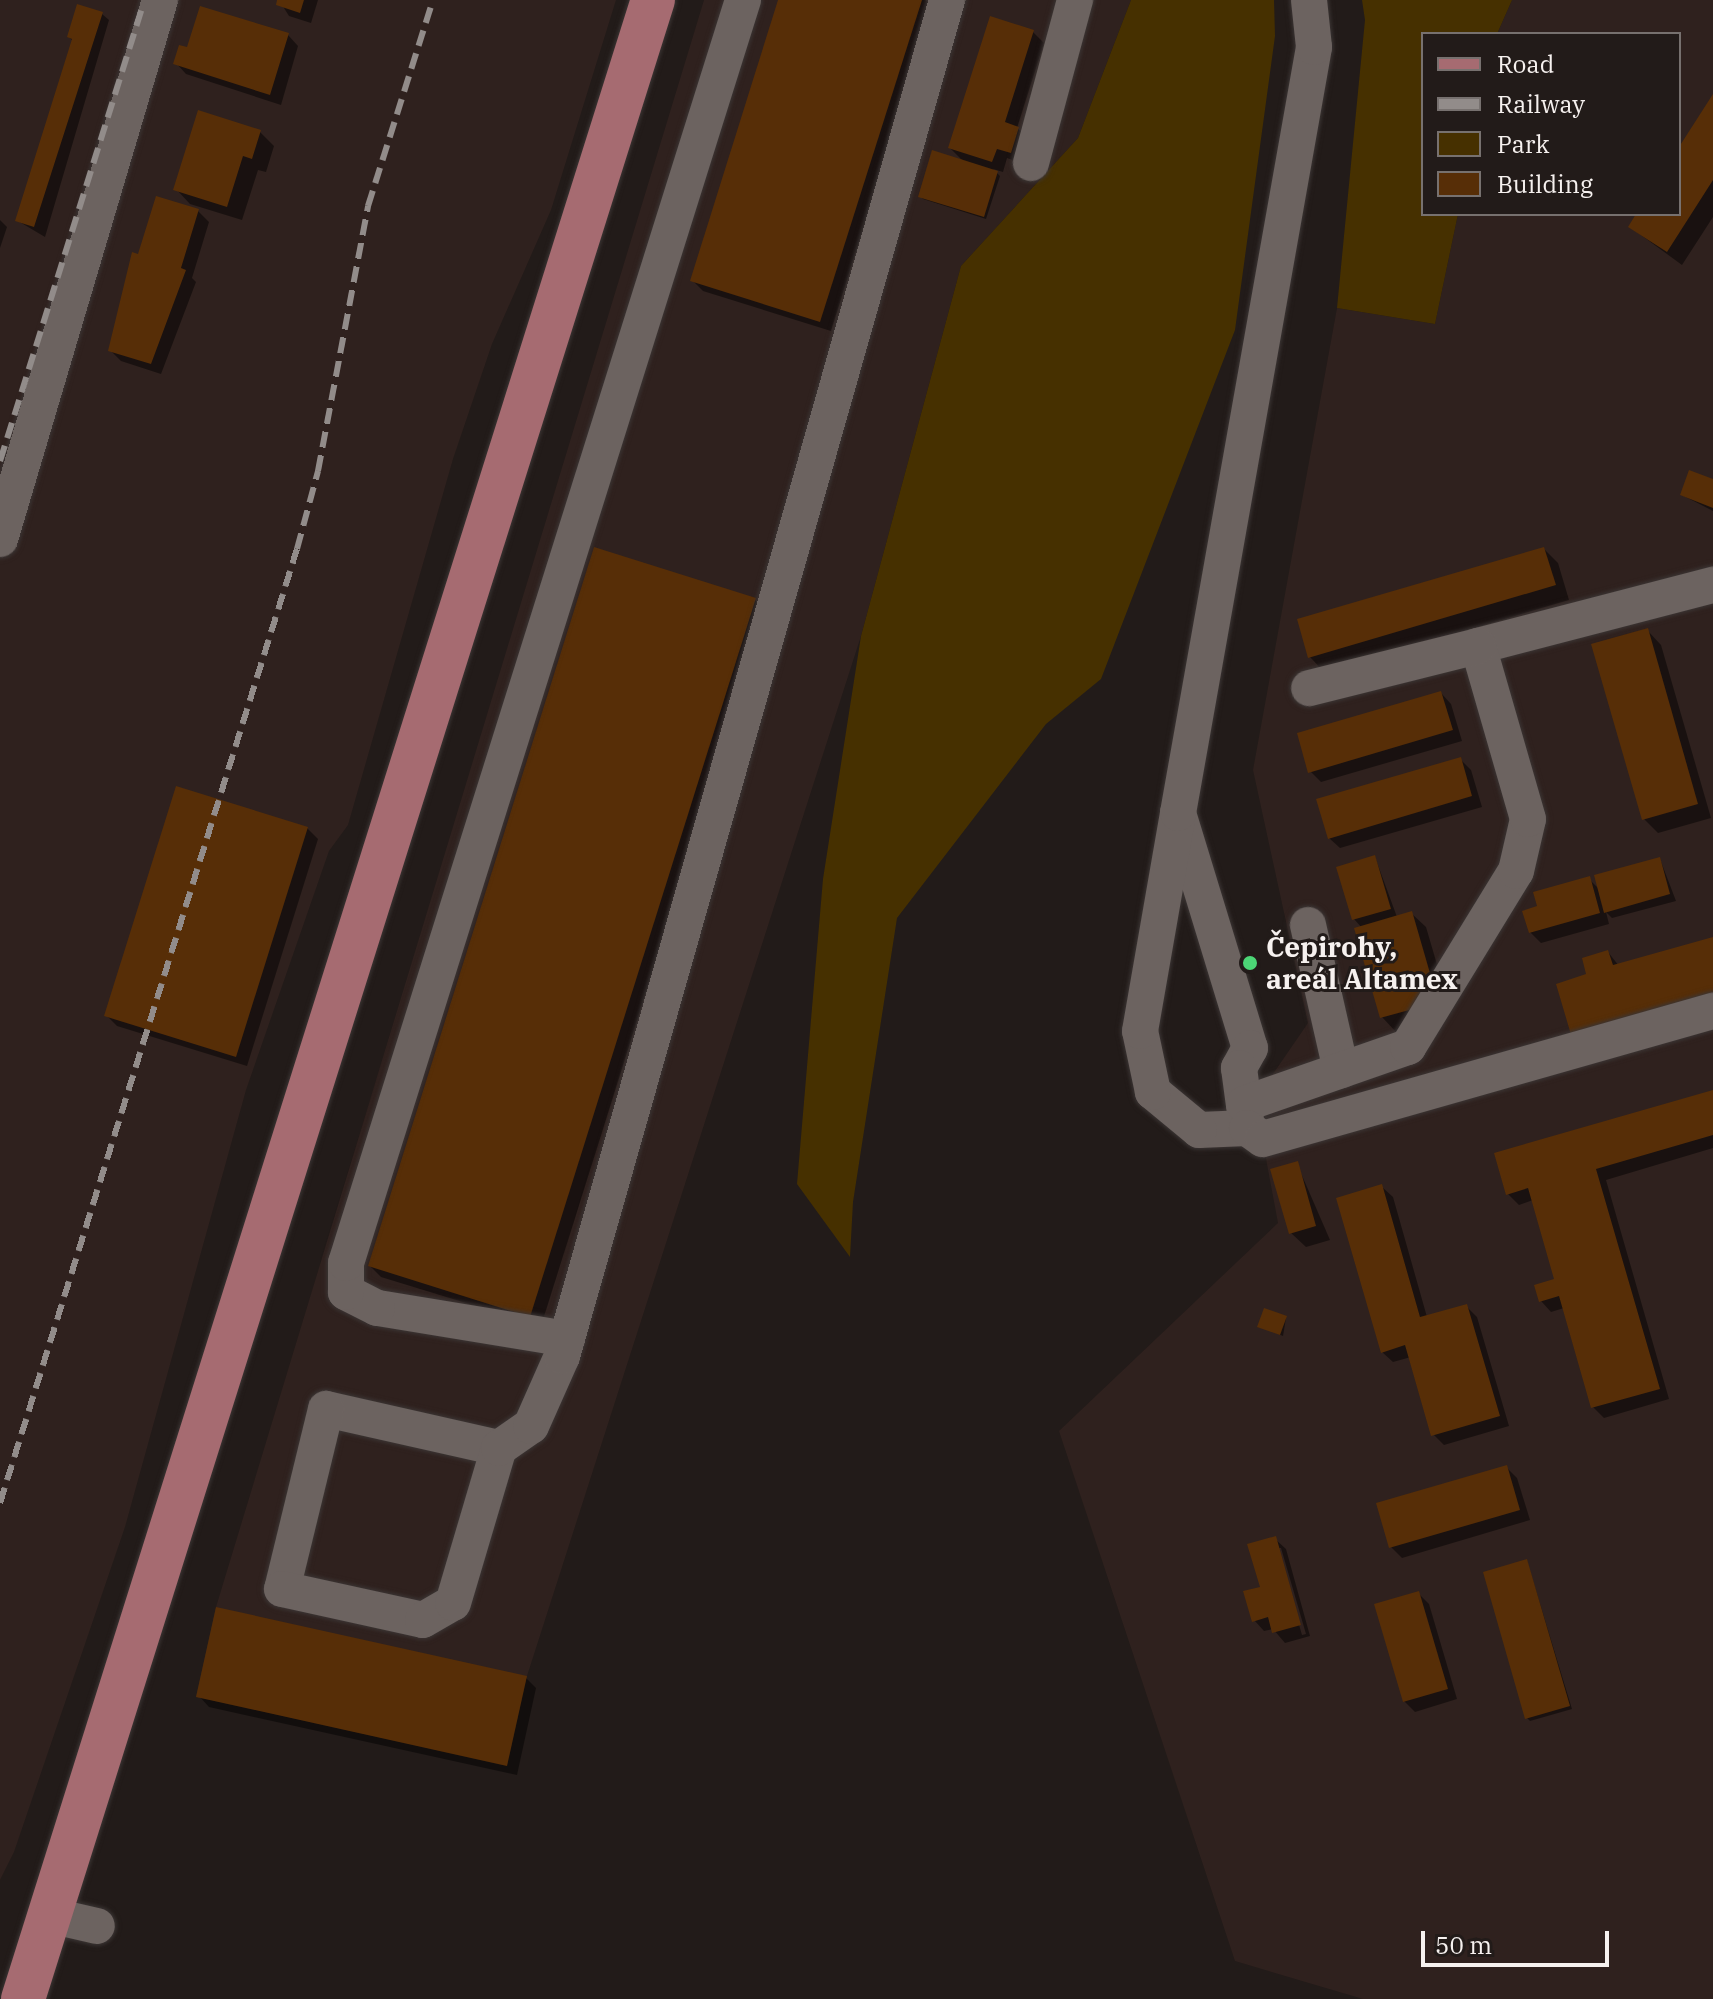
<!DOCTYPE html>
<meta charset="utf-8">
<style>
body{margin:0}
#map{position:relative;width:1713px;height:1999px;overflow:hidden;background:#221b19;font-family:"IBM Plex Serif",serif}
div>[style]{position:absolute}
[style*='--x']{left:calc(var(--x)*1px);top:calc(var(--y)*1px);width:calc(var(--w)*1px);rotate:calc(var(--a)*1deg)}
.built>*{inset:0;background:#2f211e}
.green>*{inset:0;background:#463000}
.shadow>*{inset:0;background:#0007}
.building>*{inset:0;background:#572e07}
.roads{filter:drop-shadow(0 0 2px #3b3534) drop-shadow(0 0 2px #3b3534)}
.minor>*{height:36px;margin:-18px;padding:0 18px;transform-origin:18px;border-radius:18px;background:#6c6360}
.major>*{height:44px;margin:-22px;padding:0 22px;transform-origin:22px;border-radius:22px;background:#a66b71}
.rail>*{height:6px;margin-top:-3px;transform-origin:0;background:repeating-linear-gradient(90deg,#928c8a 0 16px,transparent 0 24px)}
.dots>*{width:22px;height:22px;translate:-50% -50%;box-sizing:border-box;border:4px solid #221b19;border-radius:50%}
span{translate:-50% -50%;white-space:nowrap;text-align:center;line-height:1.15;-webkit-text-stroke:6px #221b19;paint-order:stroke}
.poi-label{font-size:28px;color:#f6f1ef;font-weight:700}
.left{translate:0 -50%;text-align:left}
.legend{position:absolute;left:1421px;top:32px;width:260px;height:184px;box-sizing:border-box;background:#221b19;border:2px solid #77716f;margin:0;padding:10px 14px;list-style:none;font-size:24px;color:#f6f1ef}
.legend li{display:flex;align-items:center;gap:16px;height:40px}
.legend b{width:40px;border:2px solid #77716f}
.scale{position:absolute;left:1421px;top:1931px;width:188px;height:36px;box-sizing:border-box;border:4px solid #f6f1ef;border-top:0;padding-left:10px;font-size:24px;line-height:28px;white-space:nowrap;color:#f6f1ef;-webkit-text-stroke:6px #221b19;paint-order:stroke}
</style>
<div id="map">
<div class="built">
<i style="clip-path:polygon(0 0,616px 0,551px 210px,492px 344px,453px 459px,348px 825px,329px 851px,246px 1090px,125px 1527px,14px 1852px,0 1880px)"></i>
<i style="clip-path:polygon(704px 0,1131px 0,1078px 138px,961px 266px,861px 636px,527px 1676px,507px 1766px,196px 1697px,216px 1607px)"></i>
<i style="clip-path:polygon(1512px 0,1713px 0,1713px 1999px,1363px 1999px,1235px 1961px,1059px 1431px,1278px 1223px,1255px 1100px,1308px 1023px,1253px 770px,1337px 308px,1435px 324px,1458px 214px,1679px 214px,1679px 34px,1497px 34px)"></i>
</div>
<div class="green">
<i style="clip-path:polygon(1131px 0,1274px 0,1275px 36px,1235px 330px,1101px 679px,1046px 724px,897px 918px,853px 1202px,850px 1257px,797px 1184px,823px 879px,861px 636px,961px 266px,1078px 138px)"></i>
<i style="clip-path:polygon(1362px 0,1512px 0,1497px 34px,1423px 34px,1423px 214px,1458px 214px,1435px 324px,1337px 308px,1365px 20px)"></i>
</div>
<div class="shadow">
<i style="clip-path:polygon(279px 0,318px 0,311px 23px,289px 16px)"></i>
<i style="clip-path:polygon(780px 0,925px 0,933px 7px,831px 331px,703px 291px,692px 280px)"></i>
<i style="clip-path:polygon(102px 14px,109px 20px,45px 237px,18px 221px,73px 41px,69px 37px)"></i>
<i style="clip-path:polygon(1033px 32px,1044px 43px,1017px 128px,1029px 139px,1021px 163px,1007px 158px,1003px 172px,993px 169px,1000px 176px,986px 219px,923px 199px,920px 196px,965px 163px,950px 148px)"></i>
<i style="clip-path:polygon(288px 35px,298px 46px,281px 105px,186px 74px,176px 63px,188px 50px)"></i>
<i style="clip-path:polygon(1713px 98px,1713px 217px,1682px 265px,1630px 227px,1638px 214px,1679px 214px,1679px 151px)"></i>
<i style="clip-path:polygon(260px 132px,274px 146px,266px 172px,258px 170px,242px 220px,190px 204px,176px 189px)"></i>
<i style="clip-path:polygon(198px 211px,209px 222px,192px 278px,196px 282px,161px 374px,121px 361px,110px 350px,139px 257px)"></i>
<i style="clip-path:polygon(0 220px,7px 227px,0 248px)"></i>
<i style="clip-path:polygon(1713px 482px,1713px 511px,1682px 495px)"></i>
<i style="clip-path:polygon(1544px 549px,1558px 563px,1569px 600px,1324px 672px,1310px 657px)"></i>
<i style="clip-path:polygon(755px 600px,766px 611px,541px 1326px,381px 1277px,370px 1266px)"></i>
<i style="clip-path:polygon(1647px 630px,1661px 645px,1711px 818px,1658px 833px,1644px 819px)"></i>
<i style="clip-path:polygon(1441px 693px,1451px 704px,1462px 741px,1321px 782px,1310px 771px)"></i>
<i style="clip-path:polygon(1460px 759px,1471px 770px,1482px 807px,1340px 848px,1329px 838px)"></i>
<i style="clip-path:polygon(307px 828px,318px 839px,247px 1066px,117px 1026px,106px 1015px)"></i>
<i style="clip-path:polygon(1375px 857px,1397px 917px,1411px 913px,1426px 927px,1448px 1002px,1396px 1032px,1382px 1017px,1362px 928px,1354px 919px)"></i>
<i style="clip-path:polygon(1660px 859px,1676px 901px,1612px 918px,1606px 912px,1609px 924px,1541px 943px,1530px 932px,1540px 907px,1589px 879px,1599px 889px)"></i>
<i style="clip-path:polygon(1713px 939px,1588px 976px,1608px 952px,1619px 966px)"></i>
<i style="clip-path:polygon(1713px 1092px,1713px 1148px,1606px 1180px,1669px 1399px,1604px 1418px,1593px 1407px,1564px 1308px,1551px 1312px,1541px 1301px,1556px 1280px,1533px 1200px,1519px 1205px,1508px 1194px)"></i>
<i style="clip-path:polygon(1297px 1164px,1330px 1240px,1306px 1247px,1291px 1233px)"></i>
<i style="clip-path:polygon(1382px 1187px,1393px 1197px,1427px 1317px,1466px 1306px,1477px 1317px,1509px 1426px,1444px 1445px,1433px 1434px,1411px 1357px,1393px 1362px,1382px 1352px)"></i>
<i style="clip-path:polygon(1286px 1318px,1283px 1336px,1259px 1326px)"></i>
<i style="clip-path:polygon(1506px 1467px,1517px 1478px,1530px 1520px,1402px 1558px,1391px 1547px)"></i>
<i style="clip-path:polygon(evenodd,1275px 1539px,1286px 1549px,1310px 1636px,1285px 1643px,1273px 1629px,1264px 1631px,1254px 1620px,1275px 1539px,1277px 1548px,1281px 1548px,1306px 1634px,1302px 1635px,1277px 1548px)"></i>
<i style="clip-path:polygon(1527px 1561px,1572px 1709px,1530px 1721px,1527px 1718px)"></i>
<i style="clip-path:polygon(1418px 1593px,1429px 1604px,1457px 1699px,1415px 1712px,1404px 1701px)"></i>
<i style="clip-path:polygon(526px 1678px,536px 1688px,517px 1775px,209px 1707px,199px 1696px)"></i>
</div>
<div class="building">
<i style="clip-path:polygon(277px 0,304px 0,300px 13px,276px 5px)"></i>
<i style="clip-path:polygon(778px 0,922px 0,820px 322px,690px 281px)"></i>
<i style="clip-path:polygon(77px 4px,103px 12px,34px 227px,15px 221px,72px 39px,67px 37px)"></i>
<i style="clip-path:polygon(200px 6px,289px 33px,270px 95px,173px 64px,179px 45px,187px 47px)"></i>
<i style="clip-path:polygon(990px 16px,1034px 30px,1005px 122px,1019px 127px,1011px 153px,997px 149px,992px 162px,948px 148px)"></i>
<i style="clip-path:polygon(1713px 94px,1713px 180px,1667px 252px,1628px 227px,1636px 214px,1679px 214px,1679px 147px)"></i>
<i style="clip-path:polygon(198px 110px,261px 130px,252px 159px,243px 156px,227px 207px,173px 190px)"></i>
<i style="clip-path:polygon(932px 150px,998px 171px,984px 217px,918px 197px)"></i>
<i style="clip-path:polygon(156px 196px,199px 209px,181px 268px,186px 270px,151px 364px,108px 351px,132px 252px,138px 254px)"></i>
<i style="clip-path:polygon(1689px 470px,1713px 479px,1713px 508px,1680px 495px)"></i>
<i style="clip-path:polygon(594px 547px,756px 598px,530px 1317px,368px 1266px)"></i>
<i style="clip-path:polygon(1544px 547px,1556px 585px,1308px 658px,1297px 619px)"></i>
<i style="clip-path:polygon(1648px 628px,1698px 804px,1642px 820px,1591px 644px)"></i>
<i style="clip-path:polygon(1441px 691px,1453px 730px,1308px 773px,1297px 733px)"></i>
<i style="clip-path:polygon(1461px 757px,1472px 796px,1328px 839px,1316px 799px)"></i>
<i style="clip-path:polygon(176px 786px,308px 827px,236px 1057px,104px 1016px)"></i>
<i style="clip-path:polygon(1375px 855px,1391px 909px,1352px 920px,1336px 867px)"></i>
<i style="clip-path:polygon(1660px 857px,1670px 894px,1604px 913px,1594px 875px)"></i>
<i style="clip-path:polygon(1590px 876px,1600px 913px,1529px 933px,1522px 911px,1537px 906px,1533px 892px)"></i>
<i style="clip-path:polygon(1412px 911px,1434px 987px,1424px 1006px,1380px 1018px,1354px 928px)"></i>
<i style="clip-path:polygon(1713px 937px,1713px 999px,1572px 1038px,1556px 984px,1586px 974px,1582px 958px,1608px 950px,1613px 965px)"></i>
<i style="clip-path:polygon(1713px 1090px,1713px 1135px,1596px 1169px,1660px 1389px,1591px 1408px,1559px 1296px,1539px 1302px,1534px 1285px,1554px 1279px,1528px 1188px,1506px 1195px,1494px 1153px)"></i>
<i style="clip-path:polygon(1298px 1161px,1316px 1226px,1289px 1234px,1270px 1169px)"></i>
<i style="clip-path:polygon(1382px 1184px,1420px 1317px,1467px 1304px,1500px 1416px,1431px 1436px,1405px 1345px,1381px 1353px,1336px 1198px)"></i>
<i style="clip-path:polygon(1264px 1308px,1287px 1316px,1280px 1335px,1257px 1327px)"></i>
<i style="clip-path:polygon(1507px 1465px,1520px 1510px,1389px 1548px,1376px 1503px)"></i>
<i style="clip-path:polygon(1276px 1536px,1301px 1625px,1272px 1633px,1268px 1617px,1252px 1622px,1243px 1591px,1260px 1587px,1247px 1544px)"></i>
<i style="clip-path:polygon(1527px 1559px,1570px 1706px,1525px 1719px,1483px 1572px)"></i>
<i style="clip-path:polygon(1419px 1591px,1448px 1689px,1403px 1702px,1374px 1604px)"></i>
<i style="clip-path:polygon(216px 1607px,527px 1676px,507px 1766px,196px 1697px)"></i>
</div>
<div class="roads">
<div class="minor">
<i style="--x:1031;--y:163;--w:169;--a:-74.9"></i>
<i style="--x:0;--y:539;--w:562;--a:-73.47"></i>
<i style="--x:1478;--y:646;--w:243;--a:-14.6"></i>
<i style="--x:1178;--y:813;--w:246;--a:73"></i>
<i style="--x:1250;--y:1048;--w:23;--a:119"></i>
<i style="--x:1239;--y:1068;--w:61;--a:82.4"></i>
<i style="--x:1247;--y:1128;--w:48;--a:177.6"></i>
<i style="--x:1199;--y:1130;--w:60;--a:-140.4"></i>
<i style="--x:1153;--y:1092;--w:62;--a:-102"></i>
<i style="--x:1140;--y:1031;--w:221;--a:-80.1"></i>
<i style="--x:1178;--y:813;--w:778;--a:-79.93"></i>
<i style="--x:1314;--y:47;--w:47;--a:-96.1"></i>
<i style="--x:1308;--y:925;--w:149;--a:77.2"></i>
<i style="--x:1244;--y:1104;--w:174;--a:-19.2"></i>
<i style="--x:1408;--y:1047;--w:206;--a:-58.5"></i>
<i style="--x:1516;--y:871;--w:53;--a:-77"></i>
<i style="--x:1528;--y:819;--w:180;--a:-106.1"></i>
<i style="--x:1478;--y:646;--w:174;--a:166"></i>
<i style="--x:1247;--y:1128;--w:19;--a:35"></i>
<i style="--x:1263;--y:1139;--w:468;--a:-15.9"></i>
<i style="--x:567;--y:1339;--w:193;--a:-170.7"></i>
<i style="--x:377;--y:1308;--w:35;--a:-153"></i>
<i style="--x:346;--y:1292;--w:29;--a:-90"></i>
<i style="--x:346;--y:1263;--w:1324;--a:-72.55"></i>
<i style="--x:499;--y:1448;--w:177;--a:-167.3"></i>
<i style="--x:326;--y:1409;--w:185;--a:103.7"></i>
<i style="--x:282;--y:1589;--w:144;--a:12.4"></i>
<i style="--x:423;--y:1620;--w:34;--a:-30"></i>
<i style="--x:453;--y:1603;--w:162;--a:-73.5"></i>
<i style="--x:499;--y:1448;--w:39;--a:-35"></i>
<i style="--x:531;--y:1426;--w:77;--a:-66.1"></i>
<i style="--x:562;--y:1356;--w:1410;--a:-74.15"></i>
<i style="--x:49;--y:1915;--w:49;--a:12.9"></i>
</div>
<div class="major">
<i style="--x:23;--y:1999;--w:2096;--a:-72.51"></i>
</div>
</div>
<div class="rail">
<i style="--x:0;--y:461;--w:476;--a:-72.6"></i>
<i style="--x:0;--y:1503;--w:999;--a:-72.71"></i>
<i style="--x:297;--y:549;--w:81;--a:-74.9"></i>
<i style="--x:318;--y:471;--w:270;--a:-79.3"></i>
<i style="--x:368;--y:206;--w:216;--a:-72.5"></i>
</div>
<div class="dots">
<i style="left:1250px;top:963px;background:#4cd676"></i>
</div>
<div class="poi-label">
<span class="left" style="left:1266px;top:963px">Čepirohy,<br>areál Altamex</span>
</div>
<ul class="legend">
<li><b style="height:10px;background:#a66b71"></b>Road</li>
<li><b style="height:10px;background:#928c8a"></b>Railway</li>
<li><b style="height:22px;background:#463000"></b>Park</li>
<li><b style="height:22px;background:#572e07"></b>Building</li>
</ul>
<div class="scale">50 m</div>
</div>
